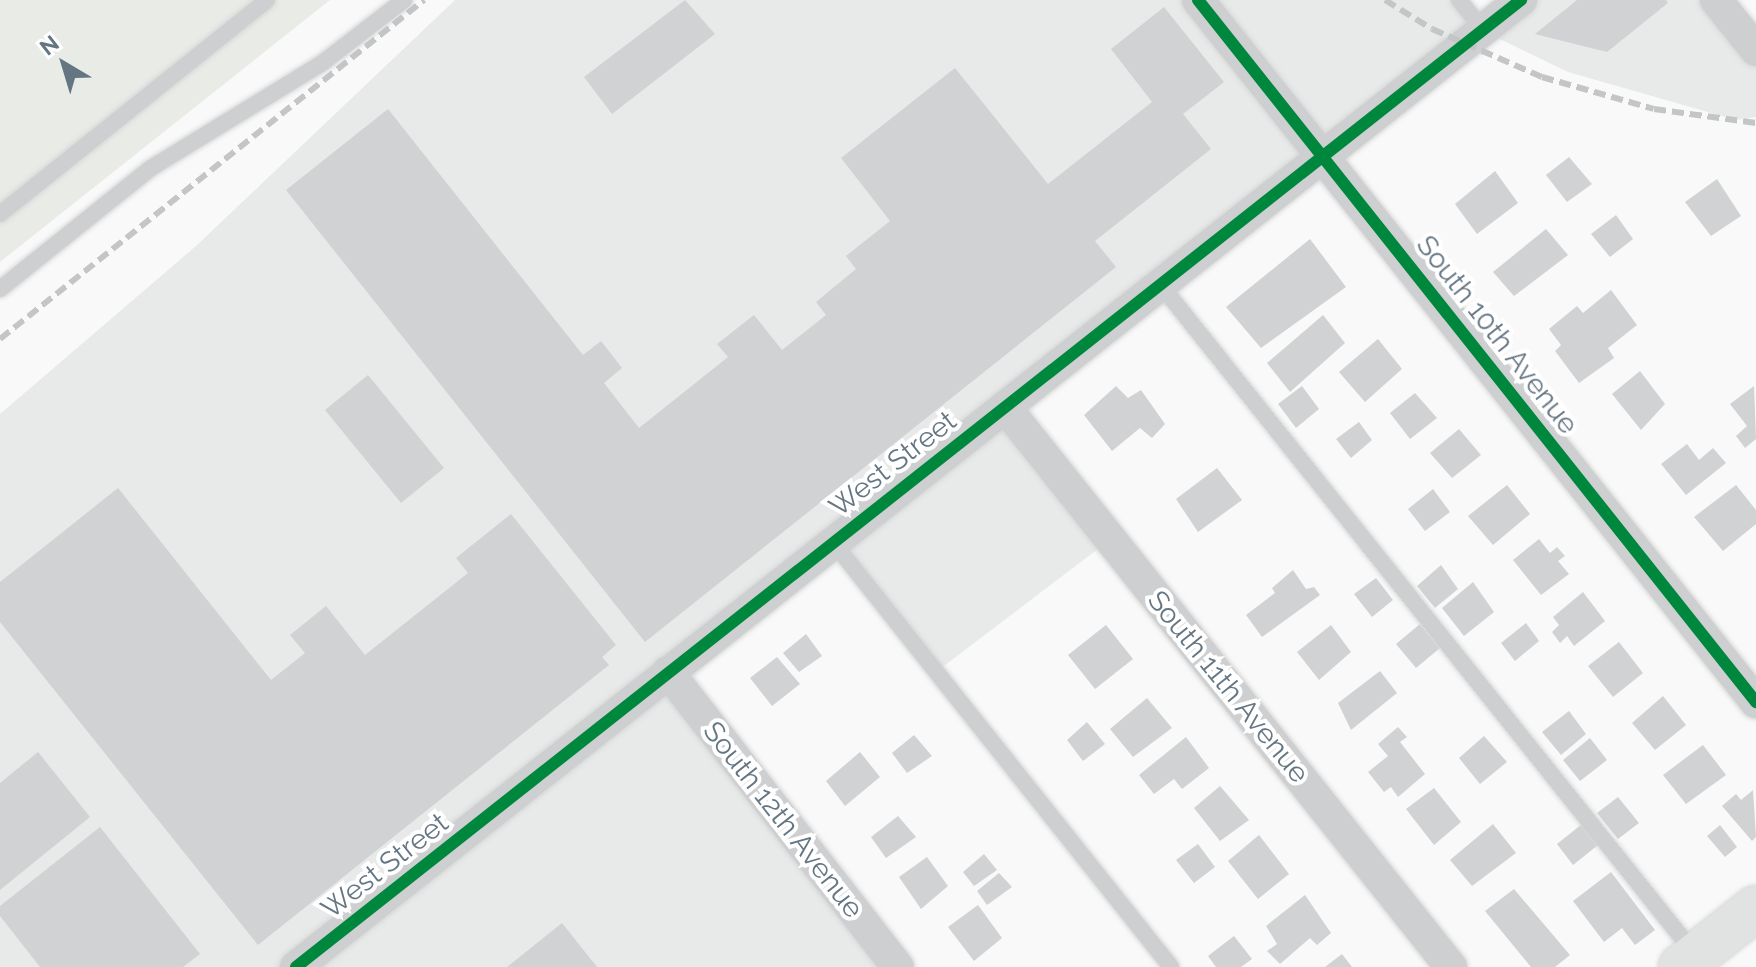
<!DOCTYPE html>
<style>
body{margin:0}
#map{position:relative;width:1756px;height:967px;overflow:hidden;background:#f9f9f9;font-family:Raleway,sans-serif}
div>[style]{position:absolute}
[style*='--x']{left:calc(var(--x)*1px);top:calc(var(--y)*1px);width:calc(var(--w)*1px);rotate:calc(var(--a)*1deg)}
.built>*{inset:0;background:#e8e9e9}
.green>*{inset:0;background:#e8ebe6}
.building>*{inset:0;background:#d0d2d3}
.roads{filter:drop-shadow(0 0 2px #d5d6d7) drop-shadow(0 0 2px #d5d6d7)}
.lane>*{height:16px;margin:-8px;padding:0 8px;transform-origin:8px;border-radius:8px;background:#cecfd0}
.street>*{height:32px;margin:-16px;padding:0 16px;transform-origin:16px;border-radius:16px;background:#cecfd0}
.secondary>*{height:44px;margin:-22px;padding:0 22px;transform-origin:22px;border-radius:22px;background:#e1e2e2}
.rail>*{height:6px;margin-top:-3px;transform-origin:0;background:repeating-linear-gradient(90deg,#c3c5c6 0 12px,transparent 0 18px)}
.cycleway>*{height:12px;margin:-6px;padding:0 6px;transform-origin:6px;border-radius:6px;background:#00873e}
span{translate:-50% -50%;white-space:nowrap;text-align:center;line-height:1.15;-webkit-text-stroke:8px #fff;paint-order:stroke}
.street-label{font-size:28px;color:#657683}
.north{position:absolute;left:24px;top:24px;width:80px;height:80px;-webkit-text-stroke:6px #fff;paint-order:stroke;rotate:322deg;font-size:22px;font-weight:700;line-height:32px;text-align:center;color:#657683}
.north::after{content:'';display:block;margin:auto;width:28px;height:36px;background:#657683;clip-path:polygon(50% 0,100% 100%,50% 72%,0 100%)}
</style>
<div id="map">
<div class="built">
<i style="clip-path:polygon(455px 0,1459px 0,1483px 30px,1521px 0,1716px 0,1756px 50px,1756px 117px,1736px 120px,1568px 72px,1483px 31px,1006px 406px,1111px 539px,936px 672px,833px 542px,668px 672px,898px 967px,0 967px,0 414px,196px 246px)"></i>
</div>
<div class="green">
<i style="clip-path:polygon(0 0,330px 0,0 262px)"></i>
</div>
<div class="building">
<i style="clip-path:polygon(685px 0,715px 34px,612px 114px,584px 77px)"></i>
<i style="clip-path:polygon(1577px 0,1666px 0,1668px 3px,1607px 52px,1535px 34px)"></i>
<i style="clip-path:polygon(1164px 7px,1224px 82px,1183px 114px,1211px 149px,1095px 241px,1116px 267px,645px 642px,286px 190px,388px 109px,583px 355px,601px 341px,622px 368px,604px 383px,639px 428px,728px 357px,717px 344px,754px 315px,782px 350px,826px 315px,816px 302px,856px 269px,846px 256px,890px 221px,841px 158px,955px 68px,1048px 184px,1152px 102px,1111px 49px)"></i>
<i style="clip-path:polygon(1569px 157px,1592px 184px,1567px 202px,1546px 175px)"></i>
<i style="clip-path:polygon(1495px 171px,1518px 203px,1477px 234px,1455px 204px)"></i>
<i style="clip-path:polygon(1717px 179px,1741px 216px,1711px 236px,1685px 202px)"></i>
<i style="clip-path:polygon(1616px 215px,1633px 239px,1610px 257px,1591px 234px)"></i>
<i style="clip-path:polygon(1546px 229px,1568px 255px,1514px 296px,1493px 272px)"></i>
<i style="clip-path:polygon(1310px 239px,1346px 287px,1261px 348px,1226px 307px)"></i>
<i style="clip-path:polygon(1611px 290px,1637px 325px,1608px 348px,1614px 358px,1579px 383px,1555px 351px,1561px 345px,1549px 329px,1577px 306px,1583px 313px)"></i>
<i style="clip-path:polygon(1323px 315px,1345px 343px,1290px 392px,1267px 363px)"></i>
<i style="clip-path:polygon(1378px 339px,1402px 369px,1365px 402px,1339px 372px)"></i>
<i style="clip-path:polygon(1640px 371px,1665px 404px,1641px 430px,1612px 394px)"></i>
<i style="clip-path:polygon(368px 375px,444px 468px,401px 503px,325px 410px)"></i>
<i style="clip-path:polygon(1116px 386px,1128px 398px,1141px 390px,1165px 424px,1152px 438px,1140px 428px,1112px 451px,1084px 415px)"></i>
<i style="clip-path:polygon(1302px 386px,1319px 409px,1296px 428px,1278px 404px)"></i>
<i style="clip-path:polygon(1754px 386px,1756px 439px,1745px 448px,1736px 436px,1747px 426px,1730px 404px)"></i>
<i style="clip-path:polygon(1415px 393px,1437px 418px,1410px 439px,1390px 413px)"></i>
<i style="clip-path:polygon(1359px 422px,1372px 440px,1351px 458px,1336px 439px)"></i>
<i style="clip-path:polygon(1459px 429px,1481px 455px,1452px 478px,1430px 453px)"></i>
<i style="clip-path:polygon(1687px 444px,1699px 460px,1713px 448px,1726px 463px,1686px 495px,1661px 464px)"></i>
<i style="clip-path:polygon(1217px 468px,1242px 500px,1198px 532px,1176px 499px)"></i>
<i style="clip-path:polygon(1507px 485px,1530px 514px,1493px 545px,1468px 516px)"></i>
<i style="clip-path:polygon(1736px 485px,1756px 510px,1756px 524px,1723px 551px,1694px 517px)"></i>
<i style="clip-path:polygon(118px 488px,271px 680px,305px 653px,290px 635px,326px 606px,365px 655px,468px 573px,456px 558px,511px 514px,616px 645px,602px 657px,609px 665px,258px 945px,0 622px,0 582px)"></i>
<i style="clip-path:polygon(1433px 489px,1450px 512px,1425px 531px,1408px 509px)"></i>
<i style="clip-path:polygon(1539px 539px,1550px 553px,1557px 547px,1565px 556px,1558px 561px,1569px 574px,1541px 595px,1513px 560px)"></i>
<i style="clip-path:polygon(1441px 565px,1458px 589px,1435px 608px,1417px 586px)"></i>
<i style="clip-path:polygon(1293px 570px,1306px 589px,1314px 587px,1320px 595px,1262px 637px,1246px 615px,1275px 593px,1272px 588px)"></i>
<i style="clip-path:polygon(1376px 578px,1393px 600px,1372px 617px,1354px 594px)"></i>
<i style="clip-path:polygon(1473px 582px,1494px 612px,1464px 636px,1442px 608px)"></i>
<i style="clip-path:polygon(1583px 592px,1605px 621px,1574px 646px,1567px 636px,1560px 643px,1552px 632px,1559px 625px,1553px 617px)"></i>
<i style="clip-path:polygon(1526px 623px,1539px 641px,1515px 661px,1501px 643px)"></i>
<i style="clip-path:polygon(1420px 624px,1440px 648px,1416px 668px,1396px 644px)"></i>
<i style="clip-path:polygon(1106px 625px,1133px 659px,1095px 689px,1068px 655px)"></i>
<i style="clip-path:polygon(1331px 625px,1351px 652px,1319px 680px,1297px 652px)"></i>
<i style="clip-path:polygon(806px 634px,822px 656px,799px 672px,783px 653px)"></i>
<i style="clip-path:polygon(1619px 642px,1643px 673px,1613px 697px,1588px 666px)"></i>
<i style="clip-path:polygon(777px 657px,800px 684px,772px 706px,750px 678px)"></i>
<i style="clip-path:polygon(1380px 671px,1397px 693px,1351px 730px,1338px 703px)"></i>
<i style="clip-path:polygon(1663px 696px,1686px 725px,1655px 750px,1632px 723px)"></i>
<i style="clip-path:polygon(1147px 698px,1172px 728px,1133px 757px,1110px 729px)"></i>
<i style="clip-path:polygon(1569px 711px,1586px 734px,1561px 755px,1542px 732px)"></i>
<i style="clip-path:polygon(1087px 722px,1105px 744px,1083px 761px,1067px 740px)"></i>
<i style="clip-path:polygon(1398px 727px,1407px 737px,1400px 742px,1425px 774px,1398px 797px,1391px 787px,1384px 792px,1368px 772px,1388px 756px,1378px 744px)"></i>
<i style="clip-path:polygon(914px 735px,932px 756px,907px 773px,892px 753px)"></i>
<i style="clip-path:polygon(1484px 736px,1507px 762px,1480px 784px,1459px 758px)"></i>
<i style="clip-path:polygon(1186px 737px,1209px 768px,1182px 789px,1174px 779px,1154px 794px,1139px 775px)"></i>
<i style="clip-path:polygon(1590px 738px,1607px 760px,1580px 781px,1563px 760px)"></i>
<i style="clip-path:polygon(1703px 745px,1726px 775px,1686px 804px,1663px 775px)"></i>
<i style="clip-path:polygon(38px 752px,90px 817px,0 890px,0 783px)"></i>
<i style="clip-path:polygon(860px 752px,880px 777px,845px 806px,826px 781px)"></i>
<i style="clip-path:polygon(1220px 786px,1249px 820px,1220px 841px,1194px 808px)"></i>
<i style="clip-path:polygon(1434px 788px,1461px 822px,1434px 845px,1406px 809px)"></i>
<i style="clip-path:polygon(1753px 790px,1756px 837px,1752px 841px,1722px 806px,1736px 794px,1741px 800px)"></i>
<i style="clip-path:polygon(1618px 797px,1639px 823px,1618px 839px,1597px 813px)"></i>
<i style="clip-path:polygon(898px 816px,916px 837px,886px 858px,871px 837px)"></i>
<i style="clip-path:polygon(1493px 824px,1516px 853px,1472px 886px,1450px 860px)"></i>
<i style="clip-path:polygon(1582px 824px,1598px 845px,1573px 865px,1557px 844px)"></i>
<i style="clip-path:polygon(1720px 825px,1737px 847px,1725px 857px,1707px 836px)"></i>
<i style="clip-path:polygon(100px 827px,200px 954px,183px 967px,40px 967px,0 916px,0 906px)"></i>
<i style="clip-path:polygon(1259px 835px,1289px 874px,1258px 899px,1228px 861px)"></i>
<i style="clip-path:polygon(1198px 844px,1215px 867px,1194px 883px,1176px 860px)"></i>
<i style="clip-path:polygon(984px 854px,997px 870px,974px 886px,963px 872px)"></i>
<i style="clip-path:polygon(927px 857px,948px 886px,921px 909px,899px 877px)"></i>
<i style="clip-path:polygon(1611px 872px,1655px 930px,1635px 945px,1622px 928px,1604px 942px,1573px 901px)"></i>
<i style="clip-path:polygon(999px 873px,1012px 887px,987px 905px,977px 891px)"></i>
<i style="clip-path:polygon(1514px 889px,1570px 955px,1555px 967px,1531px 967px,1485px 911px)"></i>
<i style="clip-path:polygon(1305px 895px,1331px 933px,1317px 945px,1310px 938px,1280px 964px,1267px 951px,1277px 944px,1266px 926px)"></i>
<i style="clip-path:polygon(978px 905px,1002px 938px,974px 961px,948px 927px)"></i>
<i style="clip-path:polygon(562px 923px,597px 967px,507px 967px)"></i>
<i style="clip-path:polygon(1234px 936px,1252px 959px,1241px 967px,1216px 967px,1208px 956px)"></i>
<i style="clip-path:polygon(1342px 954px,1352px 967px,1325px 967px)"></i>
</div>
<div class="roads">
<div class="lane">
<i style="--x:1459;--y:0;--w:38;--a:51"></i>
<i style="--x:0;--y:214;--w:342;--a:-38.7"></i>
<i style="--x:1160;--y:284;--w:856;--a:51.4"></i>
<i style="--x:0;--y:289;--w:193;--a:-38.7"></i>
<i style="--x:151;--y:168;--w:199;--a:-31.5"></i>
<i style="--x:321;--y:64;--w:105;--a:-37.6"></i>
<i style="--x:833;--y:542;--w:543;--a:51.5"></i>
</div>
<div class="street">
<i style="--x:1198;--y:0;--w:897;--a:51.52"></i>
<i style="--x:1716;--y:0;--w:64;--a:51.3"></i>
<i style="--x:1005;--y:407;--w:716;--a:51.47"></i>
<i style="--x:668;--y:672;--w:374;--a:52.1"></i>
<i style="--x:296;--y:967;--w:1561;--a:-38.29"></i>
</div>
<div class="secondary">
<i style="--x:1681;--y:967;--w:95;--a:-38.2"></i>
</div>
</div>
<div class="rail">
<i style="--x:1385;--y:0;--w:55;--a:31.7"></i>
<i style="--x:1432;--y:29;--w:120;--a:23.6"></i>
<i style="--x:1542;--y:77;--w:116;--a:15.9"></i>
<i style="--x:1654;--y:109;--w:103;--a:7.8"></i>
<i style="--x:0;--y:339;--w:543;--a:-38.64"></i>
</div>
<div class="cycleway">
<i style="--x:1198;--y:0;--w:897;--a:51.52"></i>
<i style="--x:296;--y:967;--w:1561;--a:-38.29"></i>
</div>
<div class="street-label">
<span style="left:1497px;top:335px;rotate:52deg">South 10th Avenue</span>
<span style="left:893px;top:464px;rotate:-38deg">West Street</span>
<span style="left:1228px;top:687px;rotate:51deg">South 11th Avenue</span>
<span style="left:783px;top:820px;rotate:52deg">South 12th Avenue</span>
<span style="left:385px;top:866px;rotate:-38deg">West Street</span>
</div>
<div class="north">N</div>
</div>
